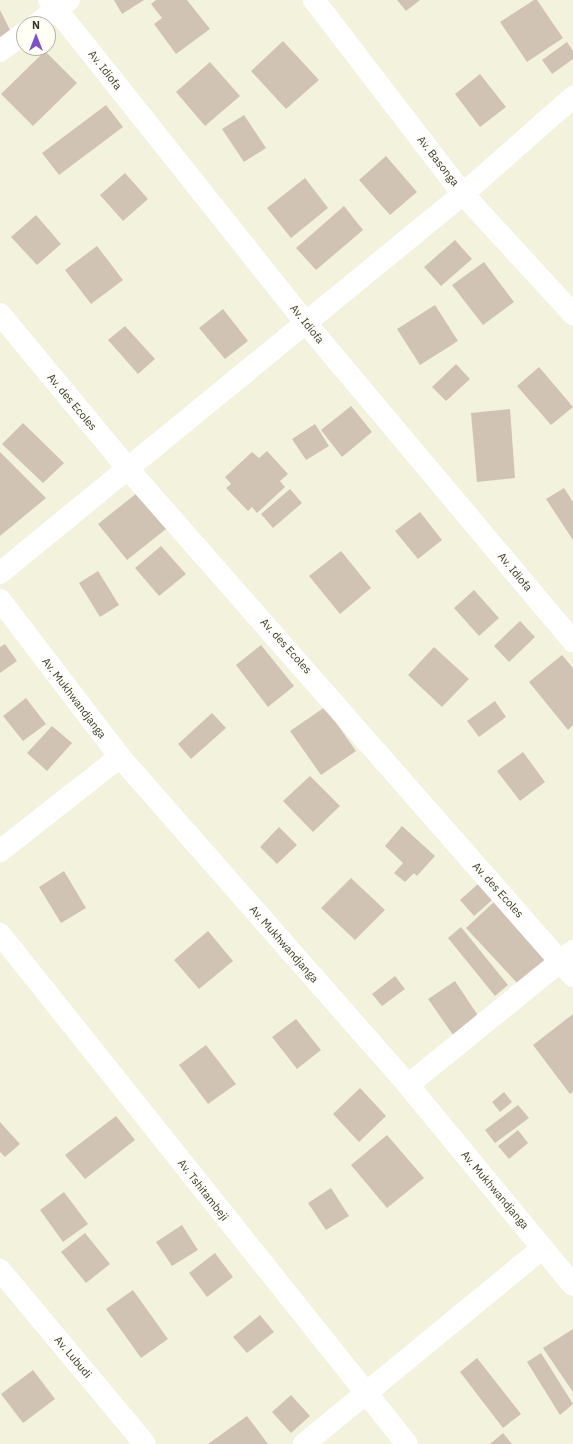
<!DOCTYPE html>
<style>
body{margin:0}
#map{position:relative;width:573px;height:1444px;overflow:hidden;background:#f3f2dd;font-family:"IBM Plex Sans",sans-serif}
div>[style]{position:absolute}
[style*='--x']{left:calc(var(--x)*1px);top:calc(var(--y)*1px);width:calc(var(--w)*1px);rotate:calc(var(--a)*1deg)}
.building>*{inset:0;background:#d1c3b3}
.street>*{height:22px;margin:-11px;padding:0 11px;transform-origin:11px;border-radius:11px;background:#fff}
span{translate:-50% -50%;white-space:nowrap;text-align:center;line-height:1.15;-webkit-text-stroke:3px #fffff6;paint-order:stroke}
.street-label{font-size:11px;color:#393931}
.north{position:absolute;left:16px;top:16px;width:40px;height:40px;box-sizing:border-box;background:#fffff6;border:1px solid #b0b0a7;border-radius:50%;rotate:0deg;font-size:11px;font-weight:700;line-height:16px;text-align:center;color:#393931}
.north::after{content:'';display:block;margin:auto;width:14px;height:18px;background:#7c50c9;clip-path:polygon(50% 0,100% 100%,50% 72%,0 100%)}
</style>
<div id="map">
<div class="building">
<i style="clip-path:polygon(114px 0,144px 0,122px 14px)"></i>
<i style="clip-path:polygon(156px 0,187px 0,210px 29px,176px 54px,154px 24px,162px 18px,151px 4px)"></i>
<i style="clip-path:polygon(397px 0,420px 0,406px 11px)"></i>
<i style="clip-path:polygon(534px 0,537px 0,563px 38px,527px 62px,500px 22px)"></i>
<i style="clip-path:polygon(0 10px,12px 34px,0 40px)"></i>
<i style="clip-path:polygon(283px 41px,319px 80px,286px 109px,251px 71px)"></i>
<i style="clip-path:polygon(567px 42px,573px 51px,573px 59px,552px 74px,542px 60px)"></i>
<i style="clip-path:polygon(45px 51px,77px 83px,33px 126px,1px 94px)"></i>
<i style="clip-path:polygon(210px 62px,240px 96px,205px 126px,176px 92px)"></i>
<i style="clip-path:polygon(480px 74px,506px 107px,480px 127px,455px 94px)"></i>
<i style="clip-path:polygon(106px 105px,123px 127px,59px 175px,42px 153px)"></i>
<i style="clip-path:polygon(244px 115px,266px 148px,244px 162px,222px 129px)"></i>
<i style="clip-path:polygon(386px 156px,417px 192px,390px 215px,359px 180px)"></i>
<i style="clip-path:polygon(125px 173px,148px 199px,123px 221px,100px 195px)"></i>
<i style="clip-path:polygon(305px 178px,328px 208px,291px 238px,267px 208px)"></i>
<i style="clip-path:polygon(344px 206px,363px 230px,316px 270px,296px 248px)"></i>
<i style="clip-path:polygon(36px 215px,61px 244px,37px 265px,11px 237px)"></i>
<i style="clip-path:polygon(455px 240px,472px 259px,441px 286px,424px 267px)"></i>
<i style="clip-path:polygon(97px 246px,123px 280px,91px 304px,65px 270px)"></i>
<i style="clip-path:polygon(484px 262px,514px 302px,483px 325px,452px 285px)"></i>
<i style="clip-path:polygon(435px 305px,458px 341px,420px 365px,397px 329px)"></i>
<i style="clip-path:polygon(223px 309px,248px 341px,225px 359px,199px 328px)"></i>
<i style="clip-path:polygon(125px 326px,155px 359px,138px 374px,108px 340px)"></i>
<i style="clip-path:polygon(456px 364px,470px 379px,446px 401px,432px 387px)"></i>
<i style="clip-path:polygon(539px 367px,573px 407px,551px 425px,517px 386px)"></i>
<i style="clip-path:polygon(351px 406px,372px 432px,342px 457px,321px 430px)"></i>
<i style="clip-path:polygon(510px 409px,515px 478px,477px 482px,471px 413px)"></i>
<i style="clip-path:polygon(23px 423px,64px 463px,43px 483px,2px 444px)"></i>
<i style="clip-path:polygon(315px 424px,329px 446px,306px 460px,292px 439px)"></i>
<i style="clip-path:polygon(267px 451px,288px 474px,280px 481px,285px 487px,257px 513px,252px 507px,248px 511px,226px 488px,231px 484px,225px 477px,252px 452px,259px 458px)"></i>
<i style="clip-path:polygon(0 452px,46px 498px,0 536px)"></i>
<i style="clip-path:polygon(564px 488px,573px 502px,573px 540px,546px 499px)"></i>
<i style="clip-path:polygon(142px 489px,171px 525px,127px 560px,98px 524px)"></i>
<i style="clip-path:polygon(290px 489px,302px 503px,273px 528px,261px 514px)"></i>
<i style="clip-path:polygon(420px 512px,442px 540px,418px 559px,395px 531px)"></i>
<i style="clip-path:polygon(161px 546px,186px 574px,159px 596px,135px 568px)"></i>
<i style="clip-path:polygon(341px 551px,371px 588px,340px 614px,309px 576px)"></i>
<i style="clip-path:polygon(98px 571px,119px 605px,100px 617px,79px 583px)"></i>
<i style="clip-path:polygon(474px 590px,499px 618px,479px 636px,454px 608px)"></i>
<i style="clip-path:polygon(520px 621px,535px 637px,509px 662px,494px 646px)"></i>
<i style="clip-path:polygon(5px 644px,17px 661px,0 673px,0 647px)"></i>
<i style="clip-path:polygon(261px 645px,294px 686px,268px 707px,236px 665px)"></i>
<i style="clip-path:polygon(434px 647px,469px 679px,442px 707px,408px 675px)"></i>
<i style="clip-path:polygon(562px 655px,573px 668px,573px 725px,568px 730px,529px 682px)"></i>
<i style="clip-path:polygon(26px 698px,46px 724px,23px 741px,3px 716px)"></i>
<i style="clip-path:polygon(495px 701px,506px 717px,479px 737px,467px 721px)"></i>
<i style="clip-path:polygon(325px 707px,356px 751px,321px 775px,290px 731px)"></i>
<i style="clip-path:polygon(212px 713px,226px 728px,191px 759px,178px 744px)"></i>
<i style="clip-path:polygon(52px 726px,72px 743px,47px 771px,27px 753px)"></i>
<i style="clip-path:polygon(523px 752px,545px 782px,520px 801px,497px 771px)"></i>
<i style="clip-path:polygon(310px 776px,340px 806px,313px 832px,283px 801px)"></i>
<i style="clip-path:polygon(402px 826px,435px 856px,417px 876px,414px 873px,405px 882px,394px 873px,403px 863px,385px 846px)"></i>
<i style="clip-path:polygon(279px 827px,297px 845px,277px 864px,260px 847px)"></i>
<i style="clip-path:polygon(64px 871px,86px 908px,61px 923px,39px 887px)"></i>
<i style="clip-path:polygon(486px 877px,500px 893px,474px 916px,460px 900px)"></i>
<i style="clip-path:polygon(351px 878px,385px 910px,355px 940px,321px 908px)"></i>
<i style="clip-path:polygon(496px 900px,550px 957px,519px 985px,466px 928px)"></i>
<i style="clip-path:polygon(461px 927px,508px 985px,495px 996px,448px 938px)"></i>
<i style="clip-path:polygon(208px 931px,233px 961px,199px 989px,174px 960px)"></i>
<i style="clip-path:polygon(395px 976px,405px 989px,382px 1006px,372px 994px)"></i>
<i style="clip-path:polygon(455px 981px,479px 1017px,453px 1035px,428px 999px)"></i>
<i style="clip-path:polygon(573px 1014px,573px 1092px,570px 1094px,533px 1045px)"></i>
<i style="clip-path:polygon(296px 1019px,321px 1050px,297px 1069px,272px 1037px)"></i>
<i style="clip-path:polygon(206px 1045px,236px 1084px,208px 1104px,179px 1065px)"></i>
<i style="clip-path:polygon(360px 1088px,386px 1116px,359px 1142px,333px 1114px)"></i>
<i style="clip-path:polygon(504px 1092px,512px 1102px,500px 1112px,492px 1102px)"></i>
<i style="clip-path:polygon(518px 1105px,529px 1118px,495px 1143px,485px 1130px)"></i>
<i style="clip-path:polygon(116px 1116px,135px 1140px,85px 1179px,65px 1155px)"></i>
<i style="clip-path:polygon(0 1122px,20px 1144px,5px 1157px,0 1152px)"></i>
<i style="clip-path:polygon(518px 1130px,528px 1143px,509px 1159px,498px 1146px)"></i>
<i style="clip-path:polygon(387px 1135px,424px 1178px,387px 1208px,351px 1165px)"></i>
<i style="clip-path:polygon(331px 1188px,349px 1216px,326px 1230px,308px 1203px)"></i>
<i style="clip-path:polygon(64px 1192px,88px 1224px,63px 1242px,40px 1210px)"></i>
<i style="clip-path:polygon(182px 1225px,198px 1250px,172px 1266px,156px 1242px)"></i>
<i style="clip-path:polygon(85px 1233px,110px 1264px,86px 1283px,61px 1252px)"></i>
<i style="clip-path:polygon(215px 1253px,233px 1277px,207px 1297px,189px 1273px)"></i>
<i style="clip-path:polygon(133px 1290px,168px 1339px,141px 1358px,106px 1309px)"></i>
<i style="clip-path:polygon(260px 1315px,274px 1332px,247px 1353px,233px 1337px)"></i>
<i style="clip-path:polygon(573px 1329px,573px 1392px,543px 1348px)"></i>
<i style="clip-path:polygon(541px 1353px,573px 1404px,560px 1415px,527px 1362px)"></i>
<i style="clip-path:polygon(477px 1358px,521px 1414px,503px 1428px,460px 1372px)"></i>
<i style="clip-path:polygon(33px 1370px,55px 1399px,23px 1423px,1px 1394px)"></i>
<i style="clip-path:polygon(291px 1395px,310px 1416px,291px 1433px,272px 1412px)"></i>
<i style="clip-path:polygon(247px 1416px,268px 1444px,208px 1444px)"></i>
<i style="clip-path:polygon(503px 1433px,512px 1444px,490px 1444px)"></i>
</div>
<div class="street">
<i style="--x:49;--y:0;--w:411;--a:51.5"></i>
<i style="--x:305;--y:322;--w:417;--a:50"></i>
<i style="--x:314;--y:0;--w:245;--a:52.5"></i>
<i style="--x:463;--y:194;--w:163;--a:47.5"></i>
<i style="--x:37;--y:24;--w:40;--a:-37"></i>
<i style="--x:0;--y:51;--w:30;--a:-37"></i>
<i style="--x:0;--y:314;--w:201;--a:50.4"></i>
<i style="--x:128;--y:469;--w:675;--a:48.73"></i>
<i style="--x:0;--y:573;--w:598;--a:-39.3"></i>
<i style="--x:463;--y:194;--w:147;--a:-41.4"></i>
<i style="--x:0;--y:600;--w:198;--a:52.6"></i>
<i style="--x:120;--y:757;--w:436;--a:48.7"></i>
<i style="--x:408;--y:1085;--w:259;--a:50.5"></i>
<i style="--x:0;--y:851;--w:152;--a:-38.1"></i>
<i style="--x:0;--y:934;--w:652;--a:51.41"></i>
<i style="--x:408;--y:1085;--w:213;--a:-39.1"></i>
<i style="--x:0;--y:1270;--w:226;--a:50.2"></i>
<i style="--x:304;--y:1444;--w:309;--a:-39.4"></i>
</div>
<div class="street-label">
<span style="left:105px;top:70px;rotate:52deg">Av. Idiofa</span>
<span style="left:438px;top:161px;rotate:52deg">Av. Basonga</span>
<span style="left:307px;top:324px;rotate:51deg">Av. Idiofa</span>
<span style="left:72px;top:402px;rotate:50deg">Av. des Ecoles</span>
<span style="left:515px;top:572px;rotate:50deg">Av. Idiofa</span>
<span style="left:286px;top:646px;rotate:48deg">Av. des Ecoles</span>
<span style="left:74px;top:698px;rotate:53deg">Av. Mukhwandjanga</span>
<span style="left:498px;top:890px;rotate:48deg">Av. des Ecoles</span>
<span style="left:284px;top:944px;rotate:49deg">Av. Mukhwandjanga</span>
<span style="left:203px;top:1190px;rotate:52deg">Av. Tshitambeji</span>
<span style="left:495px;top:1190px;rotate:50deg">Av. Mukhwandjanga</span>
<span style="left:73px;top:1357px;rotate:50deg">Av. Lubudi</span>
</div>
<div class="north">N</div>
</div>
